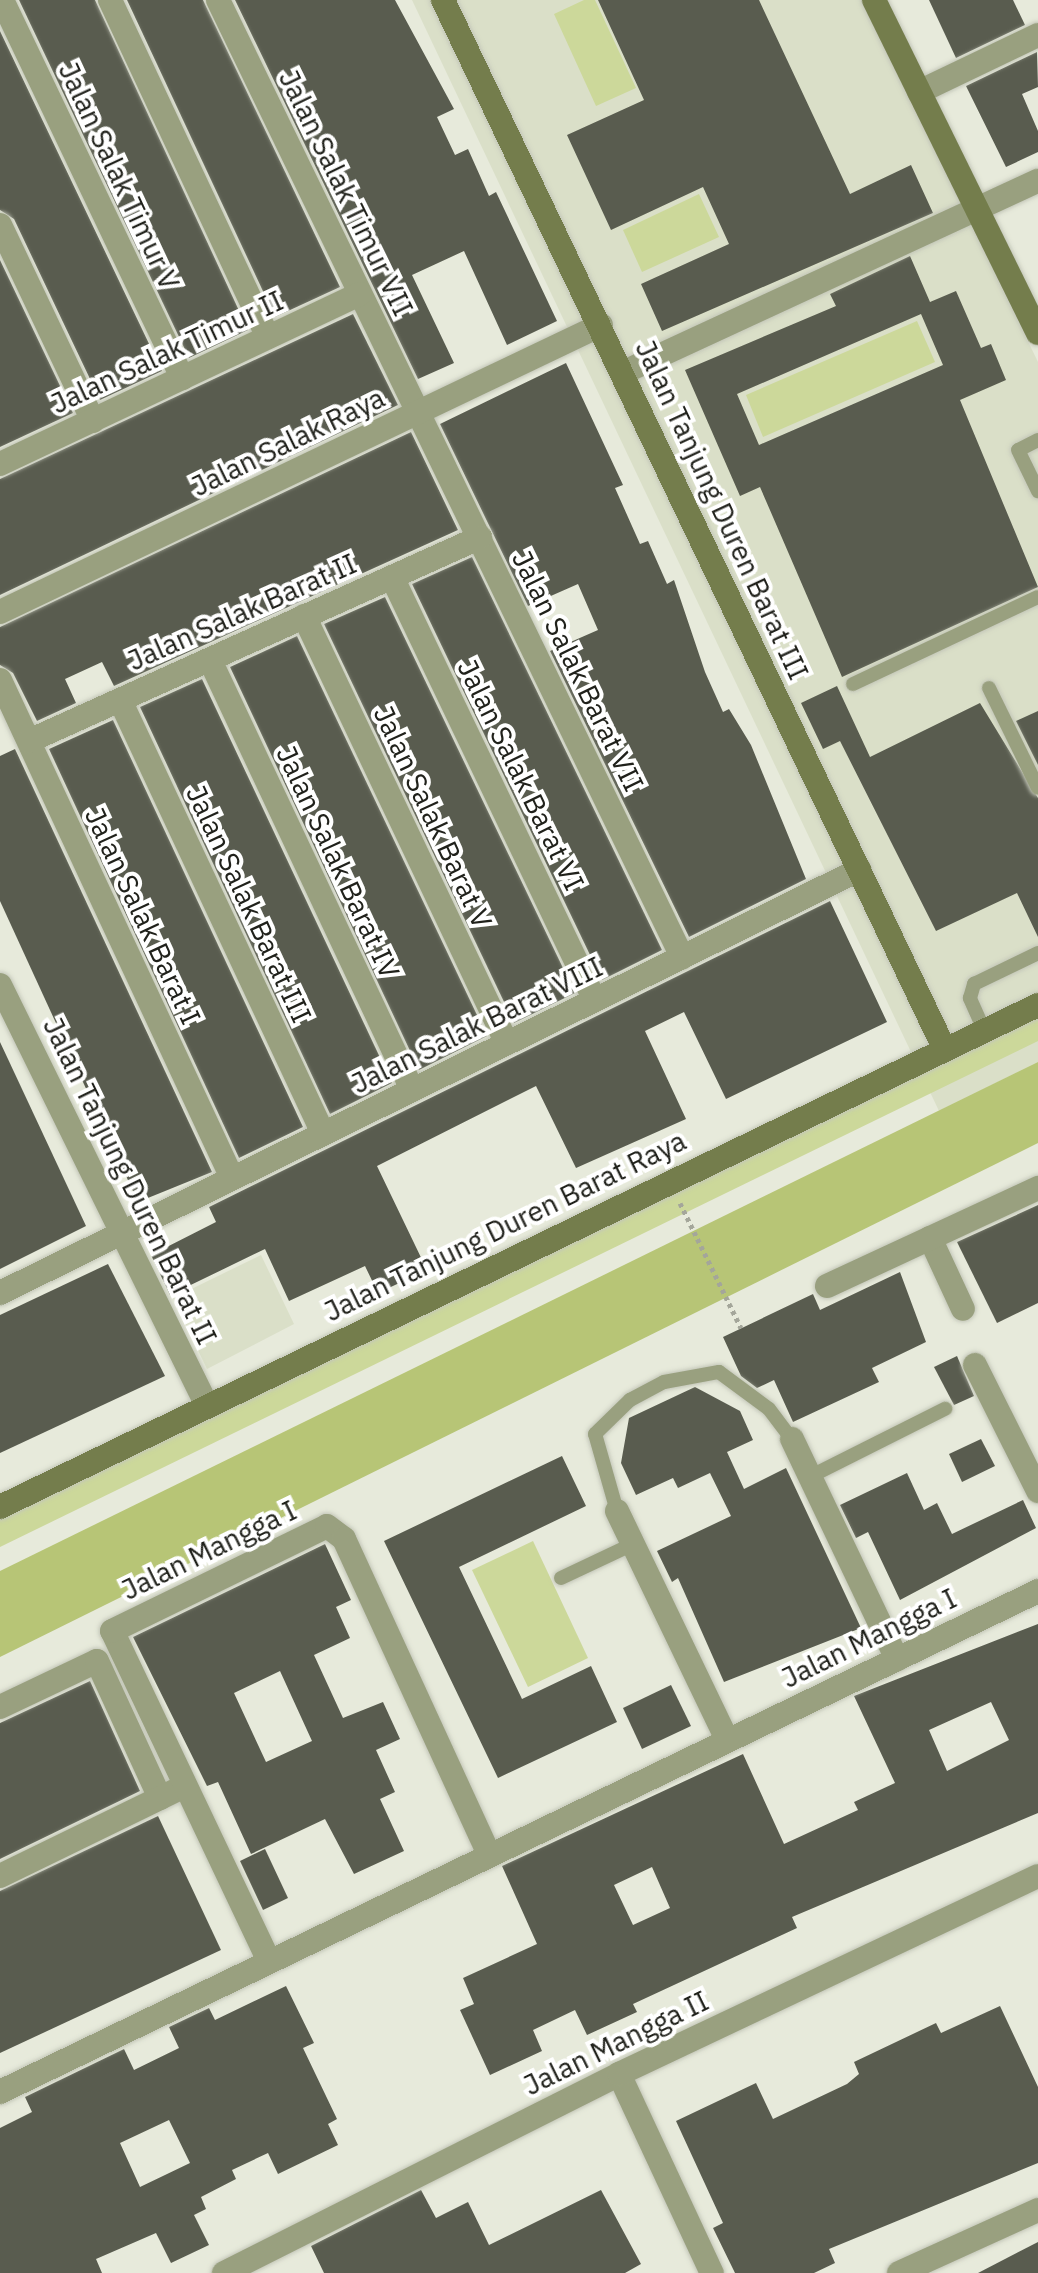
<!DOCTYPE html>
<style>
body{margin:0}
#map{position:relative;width:1038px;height:2273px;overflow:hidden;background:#e7eadb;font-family:"IBM Plex Sans",sans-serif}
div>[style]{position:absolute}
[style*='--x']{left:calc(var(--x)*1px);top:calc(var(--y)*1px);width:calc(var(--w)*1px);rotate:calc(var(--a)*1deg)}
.built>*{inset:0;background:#dadfc8}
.green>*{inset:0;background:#ccd89a}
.water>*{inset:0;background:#b7c576}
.building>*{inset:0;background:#595c4f}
.path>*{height:5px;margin-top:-2.5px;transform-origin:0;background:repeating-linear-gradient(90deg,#a4a69a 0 4px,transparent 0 8px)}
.roads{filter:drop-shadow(0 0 2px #c3c6b8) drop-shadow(0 0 2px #c3c6b8)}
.lane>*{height:14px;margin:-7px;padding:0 7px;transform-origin:7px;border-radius:7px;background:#99a07f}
.street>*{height:24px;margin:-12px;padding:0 12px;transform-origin:12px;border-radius:12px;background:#99a07f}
.secondary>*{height:24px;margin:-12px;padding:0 12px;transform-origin:12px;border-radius:12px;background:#747d4c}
span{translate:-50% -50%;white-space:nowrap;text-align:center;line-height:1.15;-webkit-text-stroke:8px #fff;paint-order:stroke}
.street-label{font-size:28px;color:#20211b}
</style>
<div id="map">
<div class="built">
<i style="clip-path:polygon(412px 0,861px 0,1038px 362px,1038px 1062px,939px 1111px)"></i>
<i style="clip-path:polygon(261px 1255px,294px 1324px,207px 1369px,173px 1298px)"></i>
</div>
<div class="green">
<i style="clip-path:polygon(584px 0,595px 0,636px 88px,596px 106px,554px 14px)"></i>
<i style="clip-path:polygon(699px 194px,719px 237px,642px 272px,623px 230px)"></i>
<i style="clip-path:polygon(917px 321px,935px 362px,763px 437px,746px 395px)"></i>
<i style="clip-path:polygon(1038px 1016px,1038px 1041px,0 1547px,0 1520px)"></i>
<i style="clip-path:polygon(533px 1541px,588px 1658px,528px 1687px,472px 1570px)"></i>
</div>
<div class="water">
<i style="clip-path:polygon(1038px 1062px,1038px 1143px,0 1657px,0 1571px)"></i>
</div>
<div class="building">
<i style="clip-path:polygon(19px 0,95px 0,248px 330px,189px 358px)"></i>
<i style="clip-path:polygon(127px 0,203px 0,340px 287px,275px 317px)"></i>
<i style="clip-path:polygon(235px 0,395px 0,454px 109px,437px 117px,455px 155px,468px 149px,489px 196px,496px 192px,557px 321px,507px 345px,464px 251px,412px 275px,454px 363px,418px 379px)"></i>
<i style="clip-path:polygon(598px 0,759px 0,850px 194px,911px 165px,933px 213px,662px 331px,641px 284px,729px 244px,703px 187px,611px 230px,567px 135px,644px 100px)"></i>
<i style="clip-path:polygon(929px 0,1013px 0,1025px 25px,956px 58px)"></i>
<i style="clip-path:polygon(0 31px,162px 371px,100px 400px,14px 219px,0 210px)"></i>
<i style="clip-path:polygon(1037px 52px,1038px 87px,1022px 94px,1038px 131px,1038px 152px,1006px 167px,966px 86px)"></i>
<i style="clip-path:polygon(evenodd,910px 256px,930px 302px,956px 291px,981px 348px,991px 344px,1006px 380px,960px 400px,1038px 587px,842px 677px,760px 487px,740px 496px,685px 370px,836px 306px,830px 294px,910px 256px,921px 314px,943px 365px,759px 445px,737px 394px,921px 314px)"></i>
<i style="clip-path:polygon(0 260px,73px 413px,0 447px)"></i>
<i style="clip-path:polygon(353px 314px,398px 405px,0 595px,0 479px)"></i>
<i style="clip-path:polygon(566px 363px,623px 485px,615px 488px,640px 544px,648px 541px,667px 584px,674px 580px,705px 672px,723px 712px,729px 709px,751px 745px,806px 879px,689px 937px,550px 651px,598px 630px,578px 584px,528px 606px,440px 424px)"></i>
<i style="clip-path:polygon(411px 432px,458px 530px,114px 686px,102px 662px,65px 679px,76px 703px,37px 721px,13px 673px,0 665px,0 627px)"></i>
<i style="clip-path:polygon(472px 557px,662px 950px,602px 980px,412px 584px)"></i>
<i style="clip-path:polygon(385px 597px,575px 993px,514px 1023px,324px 624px)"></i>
<i style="clip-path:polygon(297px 636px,487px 1036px,419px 1070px,230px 667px)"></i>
<i style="clip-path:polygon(202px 679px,392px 1083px,330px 1114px,140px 707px)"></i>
<i style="clip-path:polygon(837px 686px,870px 757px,980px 703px,1038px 798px,1038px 937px,1017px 893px,936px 931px,840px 741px,823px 749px,801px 703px)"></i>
<i style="clip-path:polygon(1038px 711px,1038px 765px,1016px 721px)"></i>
<i style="clip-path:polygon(113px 720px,303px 1127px,239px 1158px,49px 749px)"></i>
<i style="clip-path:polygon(15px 749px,212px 1172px,138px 1202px,0 901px,0 756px)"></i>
<i style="clip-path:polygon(830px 901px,887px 1022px,726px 1099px,684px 1012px,645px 1031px,686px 1119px,576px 1168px,536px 1086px,377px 1166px,427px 1270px,378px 1293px,365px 1266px,289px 1301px,265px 1249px,170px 1295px,151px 1255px,216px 1222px,209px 1207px)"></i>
<i style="clip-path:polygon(0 1042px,86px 1226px,0 1269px)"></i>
<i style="clip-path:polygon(1038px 1205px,1038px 1303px,997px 1323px,957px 1242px)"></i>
<i style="clip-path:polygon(108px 1264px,165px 1376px,0 1453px,0 1315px)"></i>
<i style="clip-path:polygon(900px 1272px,926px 1342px,872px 1368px,879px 1382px,793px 1422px,774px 1380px,757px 1388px,741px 1376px,723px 1337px,813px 1294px,820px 1310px)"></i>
<i style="clip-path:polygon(957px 1356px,974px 1396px,954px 1405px,934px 1367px)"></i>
<i style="clip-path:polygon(695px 1387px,740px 1411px,753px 1440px,727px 1452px,744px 1489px,786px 1468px,861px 1628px,724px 1682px,678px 1578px,672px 1582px,657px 1551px,731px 1516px,710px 1473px,678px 1488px,673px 1478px,636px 1495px,621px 1463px,629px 1418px)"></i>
<i style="clip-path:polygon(981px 1439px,995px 1466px,962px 1482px,949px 1454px)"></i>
<i style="clip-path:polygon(562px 1456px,586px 1506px,459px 1567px,522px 1699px,591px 1666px,617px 1722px,498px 1778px,384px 1541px)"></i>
<i style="clip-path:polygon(907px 1473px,924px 1510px,937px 1503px,952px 1534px,1023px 1500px,1036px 1528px,900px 1600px,868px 1532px,856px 1538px,840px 1505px)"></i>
<i style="clip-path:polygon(evenodd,325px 1544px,351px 1600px,336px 1607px,350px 1638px,314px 1655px,343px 1718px,383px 1702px,400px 1739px,376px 1750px,395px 1792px,380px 1799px,404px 1851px,354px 1874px,325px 1819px,251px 1854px,218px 1782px,207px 1786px,133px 1637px,325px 1544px,280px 1671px,312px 1741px,266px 1762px,234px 1693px,280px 1671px)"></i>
<i style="clip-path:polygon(evenodd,1038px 1624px,1038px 1813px,792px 1917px,797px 1928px,633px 2004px,637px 2012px,587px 2035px,575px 2010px,533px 2030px,542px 2051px,490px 2075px,460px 2010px,474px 2004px,463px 1978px,537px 1944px,502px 1866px,743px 1754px,784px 1844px,858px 1810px,854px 1802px,895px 1783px,854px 1696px,1038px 1624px,991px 1702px,1009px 1740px,947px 1771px,929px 1730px,991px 1702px,1038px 1624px,652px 1867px,670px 1908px,633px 1925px,614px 1885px,652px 1867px)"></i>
<i style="clip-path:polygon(90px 1681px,140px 1791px,0 1859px,0 1723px)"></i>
<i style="clip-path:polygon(671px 1685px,691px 1726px,642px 1749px,623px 1708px)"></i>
<i style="clip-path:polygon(158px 1816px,221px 1950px,0 2053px,0 1891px)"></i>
<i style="clip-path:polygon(265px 1849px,288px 1898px,263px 1910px,240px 1861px)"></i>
<i style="clip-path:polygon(evenodd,286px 1986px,314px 2043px,303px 2048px,337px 2119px,328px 2124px,338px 2145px,278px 2174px,268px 2153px,232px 2170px,236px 2179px,201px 2197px,206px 2209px,194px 2215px,209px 2245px,171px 2263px,156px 2233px,96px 2259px,102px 2273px,0 2273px,0 2128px,32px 2112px,25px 2097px,124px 2049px,134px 2070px,179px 2048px,169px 2027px,209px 2008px,215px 2020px,286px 1986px,169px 2120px,190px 2163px,140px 2187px,120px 2143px,169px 2120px)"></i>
<i style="clip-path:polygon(1000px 2006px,1038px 2087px,1038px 2163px,829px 2249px,835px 2263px,814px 2273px,735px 2273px,713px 2228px,723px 2223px,676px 2121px,756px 2083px,773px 2119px,847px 2084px,859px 2074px,854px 2062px,936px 2023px,941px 2033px)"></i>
<i style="clip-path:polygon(421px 2190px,436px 2218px,468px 2202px,489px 2245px,601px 2190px,641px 2264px,625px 2273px,324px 2273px,311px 2246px)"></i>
<i style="clip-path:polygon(1038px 2242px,1038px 2273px,978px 2273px)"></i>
</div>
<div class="path">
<i style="--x:680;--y:1203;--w:139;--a:64"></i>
</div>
<div class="roads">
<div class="lane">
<i style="--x:1038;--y:440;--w:22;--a:153"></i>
<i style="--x:1018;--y:450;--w:46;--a:64"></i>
<i style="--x:853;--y:684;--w:204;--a:-25.2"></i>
<i style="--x:989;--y:688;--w:111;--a:63.9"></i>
<i style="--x:984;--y:1030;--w:35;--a:-114"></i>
<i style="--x:970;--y:998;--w:15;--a:-74"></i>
<i style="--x:974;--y:984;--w:71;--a:-25.8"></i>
<i style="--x:813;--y:1475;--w:148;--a:-26.6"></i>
<i style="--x:617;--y:1511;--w:80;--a:-105.9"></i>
<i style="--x:595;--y:1434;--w:49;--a:-44.2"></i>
<i style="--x:630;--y:1400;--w:38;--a:-28"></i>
<i style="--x:664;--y:1382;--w:56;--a:-10.3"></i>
<i style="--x:719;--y:1372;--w:62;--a:36.5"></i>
<i style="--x:769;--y:1409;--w:38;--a:53"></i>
<i style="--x:561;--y:1578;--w:80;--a:-25.3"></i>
</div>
<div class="street">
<i style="--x:2;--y:0;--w:419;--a:64.5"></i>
<i style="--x:110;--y:0;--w:372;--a:64.9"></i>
<i style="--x:218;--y:0;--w:1064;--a:64.13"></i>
<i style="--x:919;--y:92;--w:132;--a:-25.6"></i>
<i style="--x:0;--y:225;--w:217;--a:64.6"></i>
<i style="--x:624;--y:372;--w:456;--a:-24.8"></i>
<i style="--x:0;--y:464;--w:398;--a:-25.3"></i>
<i style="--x:392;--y:577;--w:469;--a:64.4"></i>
<i style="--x:0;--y:612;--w:666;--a:-25.53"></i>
<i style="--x:304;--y:616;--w:473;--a:64.6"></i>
<i style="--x:210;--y:660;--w:475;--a:64.8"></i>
<i style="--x:0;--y:680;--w:549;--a:65.02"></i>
<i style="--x:120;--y:700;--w:479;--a:64.9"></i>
<i style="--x:29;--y:741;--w:495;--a:-24.3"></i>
<i style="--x:0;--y:985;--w:467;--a:63.8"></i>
<i style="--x:930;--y:1238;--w:78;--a:65.1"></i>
<i style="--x:827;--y:1286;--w:233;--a:-24.9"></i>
<i style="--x:0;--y:1293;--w:958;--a:-26.22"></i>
<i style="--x:975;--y:1365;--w:141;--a:63.4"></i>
<i style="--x:792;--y:1439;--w:244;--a:64.5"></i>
<i style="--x:617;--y:1511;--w:254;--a:64.3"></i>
<i style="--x:0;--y:1707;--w:107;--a:-25.4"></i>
<i style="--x:97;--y:1661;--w:151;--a:65.3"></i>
<i style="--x:0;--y:1876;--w:194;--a:-26"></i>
<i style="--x:268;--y:1959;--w:363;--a:-115.4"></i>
<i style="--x:112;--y:1631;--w:239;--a:-26"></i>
<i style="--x:327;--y:1526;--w:21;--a:37"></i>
<i style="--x:344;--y:1539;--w:347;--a:65.3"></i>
<i style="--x:619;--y:2074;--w:220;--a:65"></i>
<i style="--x:0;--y:2092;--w:1153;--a:-25.76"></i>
<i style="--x:224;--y:2273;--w:442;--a:-26.7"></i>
<i style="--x:619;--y:2074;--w:463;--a:-25.3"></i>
<i style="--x:899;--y:2273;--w:153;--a:-24.4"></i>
</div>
<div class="secondary">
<i style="--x:443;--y:0;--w:1162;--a:64.45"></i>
<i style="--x:874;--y:0;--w:371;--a:63.8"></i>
<i style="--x:0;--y:1507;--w:1153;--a:-25.81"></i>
</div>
</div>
<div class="street-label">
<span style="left:119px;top:176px;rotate:65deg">Jalan Salak Timur V</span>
<span style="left:346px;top:193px;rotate:64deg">Jalan Salak Timur VII</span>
<span style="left:167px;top:352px;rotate:-25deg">Jalan Salak Timur II</span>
<span style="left:288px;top:442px;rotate:-26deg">Jalan Salak Raya</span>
<span style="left:722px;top:510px;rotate:65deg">Jalan Tanjung Duren Barat III</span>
<span style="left:242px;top:612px;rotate:-24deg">Jalan Salak Barat II</span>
<span style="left:578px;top:671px;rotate:64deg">Jalan Salak Barat VII</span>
<span style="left:521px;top:775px;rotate:64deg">Jalan Salak Barat VI</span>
<span style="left:433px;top:817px;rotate:65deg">Jalan Salak Barat V</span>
<span style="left:338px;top:862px;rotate:65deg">Jalan Salak Barat IV</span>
<span style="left:249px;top:904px;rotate:65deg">Jalan Salak Barat III</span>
<span style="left:143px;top:916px;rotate:65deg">Jalan Salak Barat I</span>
<span style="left:477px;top:1025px;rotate:-26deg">Jalan Salak Barat VIII</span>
<span style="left:130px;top:1181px;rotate:64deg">Jalan Tanjung Duren Barat II</span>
<span style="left:505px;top:1226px;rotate:-26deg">Jalan Tanjung Duren Barat Raya</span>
<span style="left:209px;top:1550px;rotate:-26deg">Jalan Mangga I</span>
<span style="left:869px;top:1638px;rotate:-26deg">Jalan Mangga I</span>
<span style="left:616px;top:2043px;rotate:-26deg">Jalan Mangga II</span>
</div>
</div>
